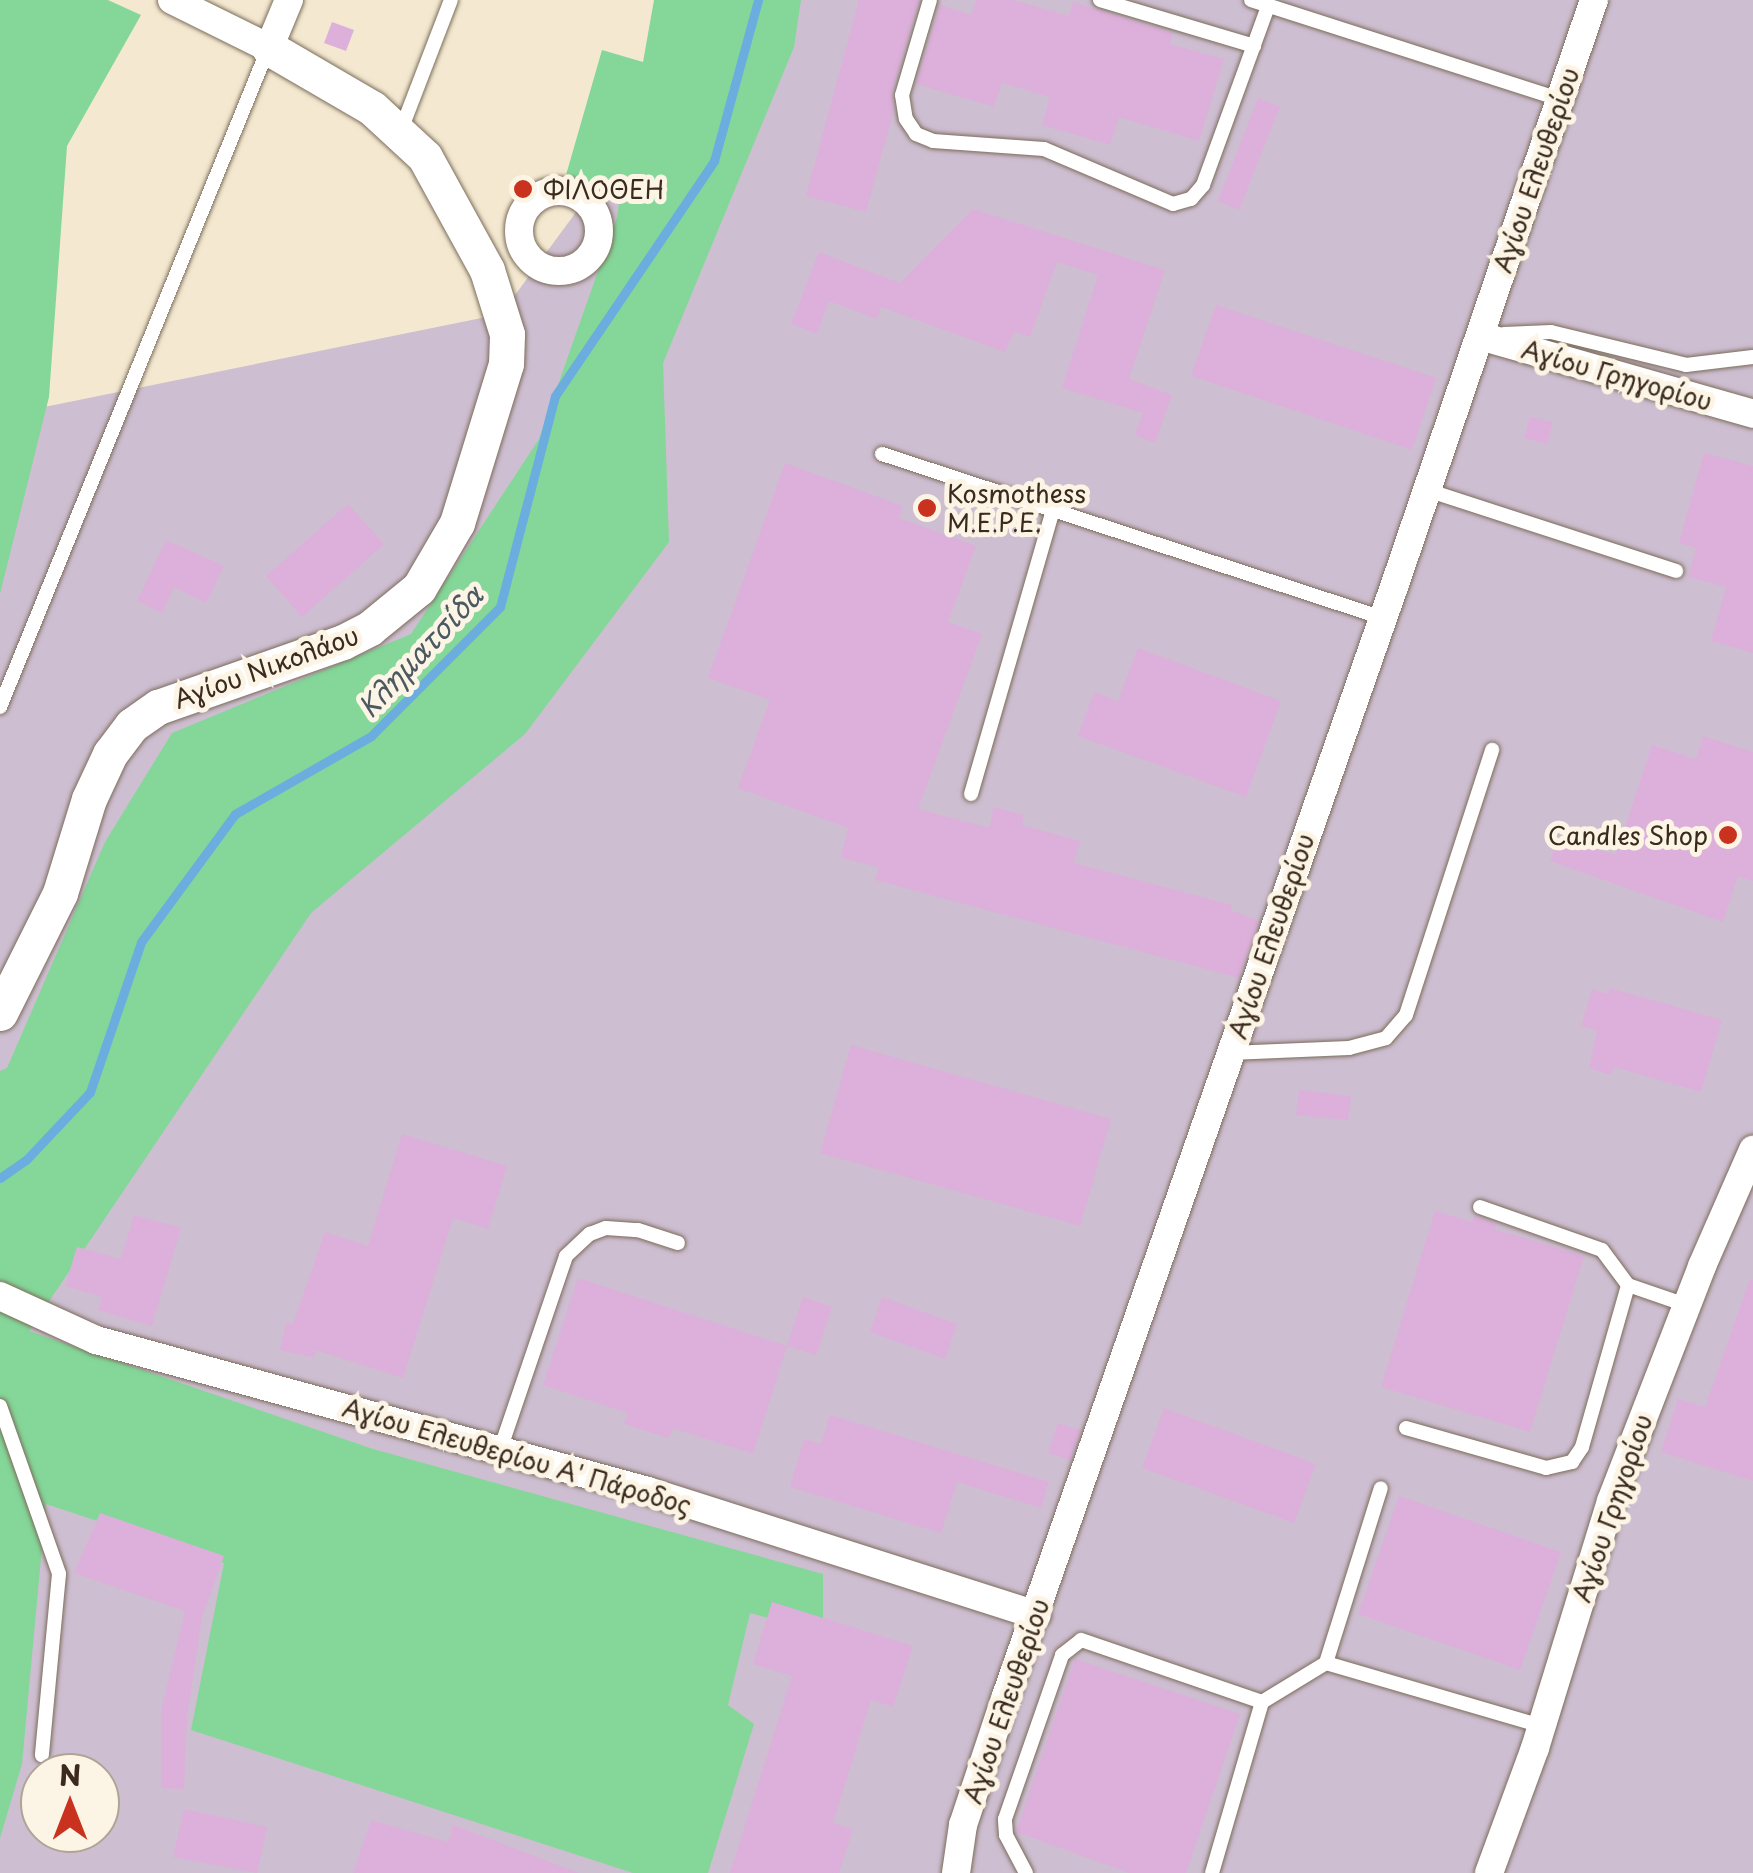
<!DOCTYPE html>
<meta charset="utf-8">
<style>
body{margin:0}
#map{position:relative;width:1753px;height:1873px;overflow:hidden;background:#f4e9d0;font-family:"Playpen Sans",sans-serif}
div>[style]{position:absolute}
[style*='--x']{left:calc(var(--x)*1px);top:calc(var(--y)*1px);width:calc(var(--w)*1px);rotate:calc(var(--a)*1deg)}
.industrial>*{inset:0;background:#cebed1}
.green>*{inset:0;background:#84d799}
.stream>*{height:9px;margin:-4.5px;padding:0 4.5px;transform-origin:4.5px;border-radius:4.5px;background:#6cade0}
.building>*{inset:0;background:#dcb0da}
.roads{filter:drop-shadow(0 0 2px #7c6d5c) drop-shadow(0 0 2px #7c6d5c)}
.service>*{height:14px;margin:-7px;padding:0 7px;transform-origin:7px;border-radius:7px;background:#fff}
.minor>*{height:28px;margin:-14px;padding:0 14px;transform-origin:14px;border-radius:14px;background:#fff}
.minor>.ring{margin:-14px;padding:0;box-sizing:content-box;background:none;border:28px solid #fff;border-radius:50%}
.tertiary>*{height:35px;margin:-17.5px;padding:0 17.5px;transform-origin:17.5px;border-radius:17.5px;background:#fff}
.dots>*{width:28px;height:28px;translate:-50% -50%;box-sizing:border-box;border:5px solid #fcf5e5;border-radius:50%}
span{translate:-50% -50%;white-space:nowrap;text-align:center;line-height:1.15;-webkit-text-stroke:10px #fcf5e5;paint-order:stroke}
.street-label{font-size:25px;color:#3b2a1e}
.poi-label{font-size:25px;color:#3b2a1e}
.left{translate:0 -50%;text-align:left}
.right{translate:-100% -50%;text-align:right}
.water-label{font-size:28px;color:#4c5862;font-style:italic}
.north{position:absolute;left:20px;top:1753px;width:100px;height:100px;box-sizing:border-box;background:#fcf5e5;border:2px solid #afa495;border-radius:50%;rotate:0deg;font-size:28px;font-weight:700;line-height:40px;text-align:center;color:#3b2a1e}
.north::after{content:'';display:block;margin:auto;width:35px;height:45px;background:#c8321e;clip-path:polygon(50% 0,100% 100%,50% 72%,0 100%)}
</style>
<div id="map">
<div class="industrial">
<i style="clip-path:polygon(evenodd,675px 0,1753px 0,1753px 1873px,0 1873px,0 416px,501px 314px,663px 94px,675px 0,40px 1773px,100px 1773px,100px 1833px,40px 1833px,40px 1773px)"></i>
</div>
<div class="green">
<i style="clip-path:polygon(0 0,108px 0,141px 15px,67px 146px,49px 397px,0 594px)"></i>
<i style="clip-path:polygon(654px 0,801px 0,794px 47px,663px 363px,669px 542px,525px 734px,311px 913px,29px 1331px,373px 1449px,823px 1574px,823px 1633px,750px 1613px,728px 1705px,754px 1724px,708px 1873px,633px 1873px,191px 1730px,224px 1563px,46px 1504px,22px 1764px,0 1838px,0 1071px,7px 1068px,105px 842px,172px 733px,411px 634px,539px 439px,617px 217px,621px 191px,566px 175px,602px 50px,643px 62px)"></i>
</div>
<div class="stream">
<i style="--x:0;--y:1178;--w:32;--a:-35"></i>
<i style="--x:26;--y:1160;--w:93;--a:-46.7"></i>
<i style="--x:90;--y:1092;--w:158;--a:-71.2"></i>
<i style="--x:141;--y:942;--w:159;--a:-53.7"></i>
<i style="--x:235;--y:814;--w:157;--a:-29.8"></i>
<i style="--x:371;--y:736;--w:182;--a:-45"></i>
<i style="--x:500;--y:607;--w:218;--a:-75.4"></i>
<i style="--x:555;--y:396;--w:284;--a:-55.9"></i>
<i style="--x:714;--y:161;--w:167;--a:-74.7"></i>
</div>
<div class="building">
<i style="clip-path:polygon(859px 0,919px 0,892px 92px,894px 110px,866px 212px,806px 196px)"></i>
<i style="clip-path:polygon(976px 0,1013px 0,1069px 16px,1073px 2px,1173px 33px,1170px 44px,1224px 59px,1199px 141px,1119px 117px,1110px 145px,1042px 125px,1050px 97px,1002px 83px,994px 107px,916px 84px,940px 5px,971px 15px)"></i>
<i style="clip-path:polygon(332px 22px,354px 30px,346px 51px,324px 43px)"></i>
<i style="clip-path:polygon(1258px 98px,1280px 107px,1239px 210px,1218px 201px)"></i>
<i style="clip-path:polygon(973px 209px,1165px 270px,1129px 379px,1172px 395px,1155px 443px,1135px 435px,1143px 413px,1062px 388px,1098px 275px,1057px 262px,1030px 337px,1014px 332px,1005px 352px,881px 307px,877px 319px,829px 301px,817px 334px,791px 324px,819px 252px,900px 283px)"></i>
<i style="clip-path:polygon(1216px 305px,1436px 378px,1412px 450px,1191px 376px)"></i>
<i style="clip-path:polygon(1530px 417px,1553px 422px,1547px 444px,1524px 438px)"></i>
<i style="clip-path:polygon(1704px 453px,1753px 466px,1753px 653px,1711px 641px,1726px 587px,1688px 577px,1696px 548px,1679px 543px)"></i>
<i style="clip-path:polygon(785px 463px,903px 506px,899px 518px,976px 546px,948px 622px,982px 634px,918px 809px,989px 828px,994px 807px,1024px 815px,1022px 825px,1080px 841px,1074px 863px,1232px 905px,1231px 910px,1259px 921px,1239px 978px,875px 880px,879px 867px,841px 858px,848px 828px,738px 788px,770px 700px,708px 678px)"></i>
<i style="clip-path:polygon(348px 504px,384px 544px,302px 617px,266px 576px)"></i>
<i style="clip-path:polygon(166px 540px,224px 566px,206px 603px,174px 587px,162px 613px,137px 601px)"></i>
<i style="clip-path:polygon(1138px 648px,1281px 701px,1246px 797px,1078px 736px,1094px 692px,1118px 701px)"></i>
<i style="clip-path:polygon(1703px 736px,1753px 752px,1753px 881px,1738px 876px,1723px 922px,1550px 861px,1558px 838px,1616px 855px,1652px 745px,1696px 759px)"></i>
<i style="clip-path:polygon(1610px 988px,1722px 1020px,1701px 1092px,1614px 1067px,1611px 1075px,1589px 1068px,1597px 1030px,1581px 1026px,1592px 989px,1608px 994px)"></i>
<i style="clip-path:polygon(851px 1045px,1111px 1119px,1080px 1226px,820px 1153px)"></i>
<i style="clip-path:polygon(1299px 1090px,1351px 1096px,1348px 1120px,1296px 1115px)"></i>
<i style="clip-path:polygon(402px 1134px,507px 1166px,488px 1229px,453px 1218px,403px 1378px,315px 1350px,314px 1358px,280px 1350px,286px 1323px,293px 1324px,325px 1232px,368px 1246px)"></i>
<i style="clip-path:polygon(1435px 1211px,1472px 1222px,1474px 1216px,1496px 1224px,1494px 1229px,1584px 1256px,1530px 1432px,1381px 1387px)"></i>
<i style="clip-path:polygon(134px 1215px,181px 1228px,152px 1326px,98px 1310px,102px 1297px,65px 1286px,77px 1247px,121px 1259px)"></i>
<i style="clip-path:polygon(578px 1278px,787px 1346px,753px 1454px,673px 1428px,669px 1438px,624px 1424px,628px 1413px,543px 1385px)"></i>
<i style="clip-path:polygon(1750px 1279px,1753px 1280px,1753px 1481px,1661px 1452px,1678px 1399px,1705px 1407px)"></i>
<i style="clip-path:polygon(803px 1297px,832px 1307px,816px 1355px,787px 1346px)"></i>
<i style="clip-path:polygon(882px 1297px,957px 1324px,945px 1359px,870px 1332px)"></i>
<i style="clip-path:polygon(1164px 1408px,1316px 1464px,1294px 1523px,1142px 1468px)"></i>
<i style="clip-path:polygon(830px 1415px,1049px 1482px,1041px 1508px,957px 1482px,941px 1533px,790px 1487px,804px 1439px,821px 1444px)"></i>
<i style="clip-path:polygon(1058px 1423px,1081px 1430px,1070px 1460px,1048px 1453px)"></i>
<i style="clip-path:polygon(1399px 1496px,1561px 1552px,1520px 1670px,1358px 1614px)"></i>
<i style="clip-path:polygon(100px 1513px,224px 1556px,202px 1617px,187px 1717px,184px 1789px,161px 1788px,161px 1711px,185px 1611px,74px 1573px)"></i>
<i style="clip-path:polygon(772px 1602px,913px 1646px,893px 1707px,871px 1700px,833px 1823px,853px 1829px,839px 1873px,730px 1873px,792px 1676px,753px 1664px)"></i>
<i style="clip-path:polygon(1075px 1659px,1240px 1714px,1186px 1873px,1129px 1873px,1016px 1832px)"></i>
<i style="clip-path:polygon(184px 1809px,267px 1827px,257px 1873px,173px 1857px)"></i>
<i style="clip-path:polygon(371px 1820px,448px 1842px,453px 1825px,579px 1873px,353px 1873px)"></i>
</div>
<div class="roads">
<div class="service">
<i style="--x:930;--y:0;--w:99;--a:106.4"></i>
<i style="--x:902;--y:95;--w:24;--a:81"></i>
<i style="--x:906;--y:119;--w:18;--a:56"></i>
<i style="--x:916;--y:134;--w:18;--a:22"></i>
<i style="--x:933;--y:141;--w:111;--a:4.1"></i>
<i style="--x:1044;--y:149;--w:140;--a:23.1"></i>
<i style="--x:1173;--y:204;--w:19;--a:-16"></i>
<i style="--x:1191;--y:199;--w:18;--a:-49"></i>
<i style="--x:1203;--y:185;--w:190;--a:-70"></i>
<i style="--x:1100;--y:0;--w:161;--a:16.6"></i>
<i style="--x:1251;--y:0;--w:324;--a:17.8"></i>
<i style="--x:401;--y:130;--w:139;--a:-69"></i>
<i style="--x:1504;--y:334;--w:47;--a:-2.4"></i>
<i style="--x:1551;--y:332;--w:139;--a:13.7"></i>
<i style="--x:1686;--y:365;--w:67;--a:-6.8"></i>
<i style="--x:882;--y:454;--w:527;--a:18.13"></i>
<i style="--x:1427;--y:490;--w:262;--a:18"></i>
<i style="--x:0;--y:707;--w:710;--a:-67.84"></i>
<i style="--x:971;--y:794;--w:296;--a:-73.9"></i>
<i style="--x:1230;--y:1053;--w:119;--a:-2.4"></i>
<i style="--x:1349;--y:1048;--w:38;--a:-15"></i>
<i style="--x:1386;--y:1038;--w:30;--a:-49"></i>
<i style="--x:1406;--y:1015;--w:279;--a:-72"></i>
<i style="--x:1480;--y:1207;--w:129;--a:19.4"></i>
<i style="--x:1602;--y:1250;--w:44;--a:53.4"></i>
<i style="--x:1628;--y:1285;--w:61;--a:19"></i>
<i style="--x:0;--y:1406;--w:178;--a:70.6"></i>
<i style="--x:59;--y:1574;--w:182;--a:95.4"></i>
<i style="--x:1406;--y:1428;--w:146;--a:15.9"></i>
<i style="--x:1546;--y:1468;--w:27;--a:-13"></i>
<i style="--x:1572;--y:1462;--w:18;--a:-56"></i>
<i style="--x:1582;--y:1447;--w:168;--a:-74.1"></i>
<i style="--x:500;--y:1450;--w:205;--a:-71.2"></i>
<i style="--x:566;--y:1256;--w:33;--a:-43"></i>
<i style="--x:590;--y:1234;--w:17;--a:-21"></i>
<i style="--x:606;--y:1228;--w:32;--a:4"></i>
<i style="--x:638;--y:1230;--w:42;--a:18"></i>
<i style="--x:1326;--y:1663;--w:225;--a:16.3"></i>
<i style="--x:1262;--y:1702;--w:75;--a:-31.4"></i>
<i style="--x:1326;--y:1663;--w:183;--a:-72.6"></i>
<i style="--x:1026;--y:1873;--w:43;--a:-117.8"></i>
<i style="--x:1006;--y:1835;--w:16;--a:-94"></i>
<i style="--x:1005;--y:1819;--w:174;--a:-70.8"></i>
<i style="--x:1062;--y:1655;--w:24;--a:-38"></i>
<i style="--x:1081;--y:1640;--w:191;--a:18.9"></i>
<i style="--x:1262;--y:1702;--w:178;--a:106.3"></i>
</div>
<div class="minor">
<i style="--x:172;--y:0;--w:108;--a:26.3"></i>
<i style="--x:269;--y:48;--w:52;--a:-67.4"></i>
<i class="ring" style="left:519px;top:191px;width:52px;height:52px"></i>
<i style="--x:1480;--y:336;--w:284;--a:15.9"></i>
<i style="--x:0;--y:1296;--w:106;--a:24.6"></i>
<i style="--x:96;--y:1340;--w:572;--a:15.3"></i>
<i style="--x:648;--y:1491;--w:408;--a:17.7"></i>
<i style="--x:956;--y:1873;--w:49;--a:-81.7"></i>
<i style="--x:963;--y:1825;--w:136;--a:-71.6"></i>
<i style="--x:1006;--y:1696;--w:1175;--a:-70.72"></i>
<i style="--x:1394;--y:587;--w:620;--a:-71.19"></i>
<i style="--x:1489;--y:1873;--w:133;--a:-69.8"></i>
<i style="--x:1535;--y:1748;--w:258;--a:-72.9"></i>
<i style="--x:1611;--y:1501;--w:252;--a:-68.8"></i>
<i style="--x:1702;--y:1266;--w:127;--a:-66.3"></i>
</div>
<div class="tertiary">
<i style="--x:0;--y:1013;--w:134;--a:-63.4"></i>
<i style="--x:60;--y:893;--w:98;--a:-72.9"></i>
<i style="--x:89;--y:799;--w:50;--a:-65"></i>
<i style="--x:110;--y:754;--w:36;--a:-53"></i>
<i style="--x:132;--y:725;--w:32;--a:-35"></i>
<i style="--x:158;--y:707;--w:196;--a:-19.4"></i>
<i style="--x:343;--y:642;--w:30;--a:-27"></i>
<i style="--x:370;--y:628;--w:63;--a:-39.2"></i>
<i style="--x:419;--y:588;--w:75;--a:-59.7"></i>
<i style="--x:457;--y:523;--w:166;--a:-72.9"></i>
<i style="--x:506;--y:364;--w:30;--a:-88"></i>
<i style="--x:507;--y:334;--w:67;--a:-107.4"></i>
<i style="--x:487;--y:270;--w:129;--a:-118.8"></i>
<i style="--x:425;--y:157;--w:72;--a:-137.2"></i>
<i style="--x:372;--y:108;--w:119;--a:-149.8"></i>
</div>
</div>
<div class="dots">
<i style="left:523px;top:189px;background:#c8321e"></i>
<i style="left:927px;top:508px;background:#c8321e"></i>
<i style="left:1728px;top:835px;background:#c8321e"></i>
</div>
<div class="street-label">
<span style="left:1536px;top:170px;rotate:-71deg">Αγίου Ελευθερίου</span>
<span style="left:1617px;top:375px;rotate:16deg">Αγίου Γρηγορίου</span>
<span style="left:266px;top:667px;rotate:-20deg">Αγίου Νικολάου</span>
<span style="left:1271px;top:936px;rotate:-71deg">Αγίου Ελευθερίου</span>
<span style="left:517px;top:1456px;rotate:16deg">Αγίου Ελευθερίου Α' Πάροδος</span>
<span style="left:1612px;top:1508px;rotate:-71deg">Αγίου Γρηγορίου</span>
<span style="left:1006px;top:1701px;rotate:-71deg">Αγίου Ελευθερίου</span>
</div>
<div class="poi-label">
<span class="left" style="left:543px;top:189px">ΦΙΛΟΘΕΗ</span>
<span class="left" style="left:947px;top:508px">Kosmothess<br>M.E.P.E.</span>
<span class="right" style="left:1708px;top:835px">Candles Shop</span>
</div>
<div class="water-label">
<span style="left:420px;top:651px;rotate:-47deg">Κληματσίδα</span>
</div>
<div class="north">N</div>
</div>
